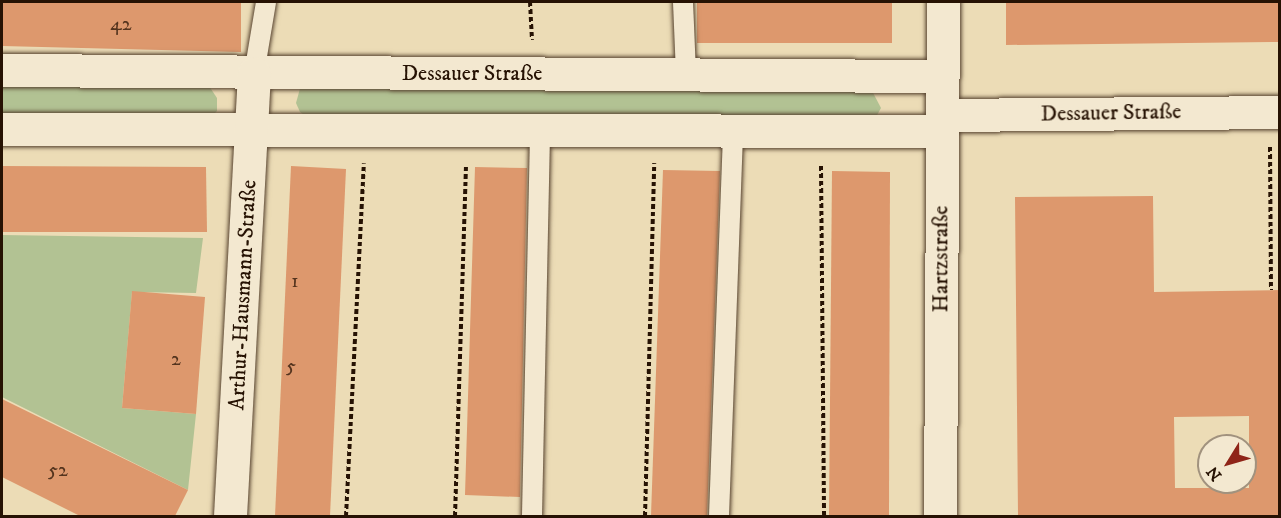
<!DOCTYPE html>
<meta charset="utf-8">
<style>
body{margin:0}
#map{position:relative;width:1281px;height:518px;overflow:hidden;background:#ecdcb6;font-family:"IM FELL DW Pica",serif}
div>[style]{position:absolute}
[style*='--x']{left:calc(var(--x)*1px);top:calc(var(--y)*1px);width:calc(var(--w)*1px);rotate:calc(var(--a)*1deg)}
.green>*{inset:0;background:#b2c293}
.building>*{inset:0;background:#dd986d}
.path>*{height:4px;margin-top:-2px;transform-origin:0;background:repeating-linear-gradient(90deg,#261203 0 4.5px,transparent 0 7.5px)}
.roads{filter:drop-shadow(0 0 2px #584430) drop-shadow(0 0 2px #584430)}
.service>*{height:20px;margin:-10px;padding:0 10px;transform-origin:10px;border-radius:10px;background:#f3e8d0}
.minor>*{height:33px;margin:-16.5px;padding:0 16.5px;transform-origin:16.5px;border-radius:16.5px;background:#f3e8d0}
span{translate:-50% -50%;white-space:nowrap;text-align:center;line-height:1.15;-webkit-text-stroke:4.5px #f3e8d0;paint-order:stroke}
.number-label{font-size:20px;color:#54341e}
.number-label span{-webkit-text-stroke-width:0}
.street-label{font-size:22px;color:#261203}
.frame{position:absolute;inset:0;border:3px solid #261203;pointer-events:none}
.north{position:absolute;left:1197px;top:434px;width:60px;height:60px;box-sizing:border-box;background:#f3e8d0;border:2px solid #a1927e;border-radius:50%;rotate:233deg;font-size:16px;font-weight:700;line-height:24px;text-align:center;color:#261203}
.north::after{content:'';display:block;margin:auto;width:21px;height:27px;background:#8f2418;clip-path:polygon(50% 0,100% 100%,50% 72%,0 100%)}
</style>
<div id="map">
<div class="green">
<i style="clip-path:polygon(2px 81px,209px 86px,217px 98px,217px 111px,209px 119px,2px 123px)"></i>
<i style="clip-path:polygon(301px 85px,870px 87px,881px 108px,876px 117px,310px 119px,300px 112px,296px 103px)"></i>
<i style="clip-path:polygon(2px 235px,203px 238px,196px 293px,132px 292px,122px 408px,196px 414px,188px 490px,2px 397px)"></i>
</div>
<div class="building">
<i style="clip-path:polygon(2px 2px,241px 2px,241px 52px,2px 46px)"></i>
<i style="clip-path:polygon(697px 2px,892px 2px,892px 43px,697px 43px)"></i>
<i style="clip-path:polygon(1006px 2px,1280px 2px,1280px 42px,1006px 45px)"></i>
<i style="clip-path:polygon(2px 166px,206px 167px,207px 232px,2px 232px)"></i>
<i style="clip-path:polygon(291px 166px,346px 169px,330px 516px,275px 516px)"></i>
<i style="clip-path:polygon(475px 167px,527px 168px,520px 497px,465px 495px)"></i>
<i style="clip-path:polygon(663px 170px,720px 171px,707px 516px,651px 516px)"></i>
<i style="clip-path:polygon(832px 171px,890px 172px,889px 516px,829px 516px)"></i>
<i style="clip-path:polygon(evenodd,1153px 196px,1154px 292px,1280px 290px,1280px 516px,1018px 516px,1015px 197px,1153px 196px,1249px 416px,1249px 488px,1175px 488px,1174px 417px,1249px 416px)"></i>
<i style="clip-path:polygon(132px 291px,205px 297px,196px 414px,122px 408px)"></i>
<i style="clip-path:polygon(2px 399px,188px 490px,175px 516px,80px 516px,2px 477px)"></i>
</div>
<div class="path">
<i style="--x:530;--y:2;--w:38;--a:87"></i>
<i style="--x:1270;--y:147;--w:143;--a:89.6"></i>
<i style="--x:821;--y:166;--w:350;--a:89.5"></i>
<i style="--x:346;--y:516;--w:353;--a:-87.1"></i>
<i style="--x:455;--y:516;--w:352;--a:-88.2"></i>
<i style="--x:645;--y:516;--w:353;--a:-88.5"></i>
</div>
<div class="roads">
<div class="service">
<i style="--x:683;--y:2;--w:72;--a:87.6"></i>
<i style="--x:254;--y:74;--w:73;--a:-80.5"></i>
<i style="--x:532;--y:516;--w:386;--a:-88.8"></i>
<i style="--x:719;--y:516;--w:385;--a:-87.9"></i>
</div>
<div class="minor">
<i style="--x:2;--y:70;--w:940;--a:0.37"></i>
<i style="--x:942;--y:115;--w:338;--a:-0.5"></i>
<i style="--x:2;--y:129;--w:940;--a:0.12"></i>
<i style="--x:230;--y:516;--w:443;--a:-86.9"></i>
<i style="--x:940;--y:516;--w:514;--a:-89.67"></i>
</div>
</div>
<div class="number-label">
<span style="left:121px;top:24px">42</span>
<span style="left:295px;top:281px">1</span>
<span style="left:176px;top:359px">2</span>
<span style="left:291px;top:366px">5</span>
<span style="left:58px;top:470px">52</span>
</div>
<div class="street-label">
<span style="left:472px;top:74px">Dessauer Straße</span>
<span style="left:1111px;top:113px;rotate:-1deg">Dessauer Straße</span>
<span style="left:941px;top:259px;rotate:-90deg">Hartzstraße</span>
<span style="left:243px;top:295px;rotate:-87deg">Arthur-Hausmann-Straße</span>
</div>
<div class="frame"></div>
<div class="north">N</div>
</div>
